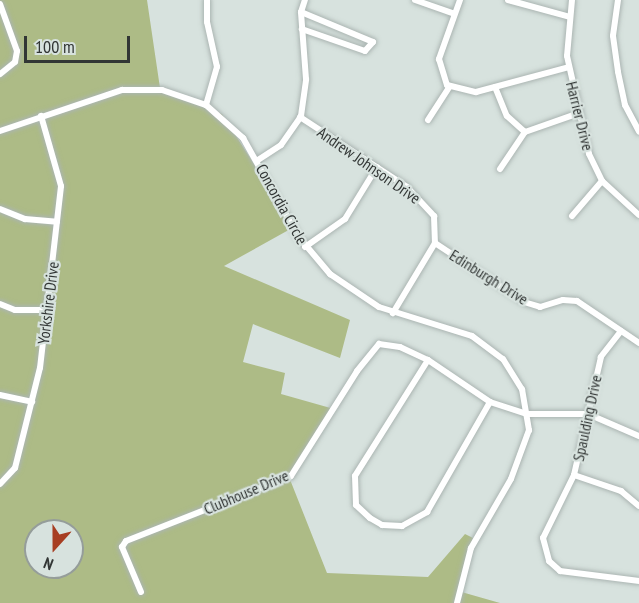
<!DOCTYPE html>
<style>
body{margin:0}
#map{position:relative;width:639px;height:603px;overflow:hidden;background:#d7e2de;font-family:"PT Sans Narrow",sans-serif}
div>[style]{position:absolute}
[style*='--x']{left:calc(var(--x)*1px);top:calc(var(--y)*1px);width:calc(var(--w)*1px);rotate:calc(var(--a)*1deg)}
.green>*{inset:0;background:#adbb86}
.roads{filter:drop-shadow(0 0 2px #abb5b2) drop-shadow(0 0 2px #abb5b2)}
.minor>*{height:6px;margin:-3px;padding:0 3px;transform-origin:3px;border-radius:3px;background:#fff}
span{translate:-50% -50%;white-space:nowrap;text-align:center;line-height:1.15;-webkit-text-stroke:4.5px #d7e2de;paint-order:stroke}
.street-label{font-size:16px;color:#323635}
.north{position:absolute;left:24px;top:519px;width:60px;height:60px;box-sizing:border-box;background:#d7e2de;border:2px solid #959d9a;border-radius:50%;rotate:201deg;font-size:16px;font-weight:700;line-height:24px;text-align:center;color:#323635}
.north::after{content:'';display:block;margin:auto;width:21px;height:27px;background:#a73e22;clip-path:polygon(50% 0,100% 100%,50% 72%,0 100%)}
.scale{position:absolute;left:24px;top:36px;width:106px;height:27px;box-sizing:border-box;border:3px solid #323635;border-top:0;padding-left:8px;font-size:18px;line-height:21px;white-space:nowrap;color:#323635;-webkit-text-stroke:4px #d7e2de;paint-order:stroke}
</style>
<div id="map">
<div class="green">
<i style="clip-path:polygon(evenodd,0 0,147px 0,160px 88px,222px 114px,294px 227px,224px 266px,350px 320px,340px 358px,253px 324px,243px 362px,285px 373px,281px 394px,334px 409px,289px 477px,327px 573px,428px 577px,465px 534px,473px 538px,458px 591px,500px 603px,0 603px,0 0,36px 531px,72px 531px,72px 567px,36px 567px,36px 531px)"></i>
</div>
<div class="roads">
<div class="minor">
<i style="--x:415;--y:0;--w:42;--a:19.3"></i>
<i style="--x:460;--y:0;--w:63;--a:109.6"></i>
<i style="--x:439;--y:59;--w:27;--a:73"></i>
<i style="--x:447;--y:85;--w:30;--a:14"></i>
<i style="--x:476;--y:92;--w:96;--a:-15"></i>
<i style="--x:508;--y:0;--w:64;--a:15.3"></i>
<i style="--x:572;--y:0;--w:56;--a:95.1"></i>
<i style="--x:567;--y:56;--w:100;--a:77.3"></i>
<i style="--x:589;--y:154;--w:30;--a:64"></i>
<i style="--x:602;--y:181;--w:50;--a:42.6"></i>
<i style="--x:618;--y:0;--w:36;--a:98"></i>
<i style="--x:613;--y:36;--w:36;--a:82"></i>
<i style="--x:618;--y:72;--w:34;--a:78"></i>
<i style="--x:625;--y:105;--w:30;--a:62"></i>
<i style="--x:0;--y:4;--w:50;--a:70.1"></i>
<i style="--x:17;--y:51;--w:11;--a:100"></i>
<i style="--x:15;--y:62;--w:19;--a:141"></i>
<i style="--x:301;--y:12;--w:78;--a:22.6"></i>
<i style="--x:373;--y:42;--w:12;--a:132"></i>
<i style="--x:365;--y:51;--w:67;--a:-160.8"></i>
<i style="--x:495;--y:87;--w:31;--a:68"></i>
<i style="--x:507;--y:116;--w:24;--a:42"></i>
<i style="--x:206;--y:105;--w:40;--a:-74"></i>
<i style="--x:217;--y:67;--w:46;--a:-102.5"></i>
<i style="--x:207;--y:22;--w:22;--a:-90"></i>
<i style="--x:300;--y:117;--w:128;--a:33.2"></i>
<i style="--x:407;--y:187;--w:40;--a:47"></i>
<i style="--x:434;--y:216;--w:27;--a:88"></i>
<i style="--x:435;--y:243;--w:82;--a:121"></i>
<i style="--x:428;--y:120;--w:40;--a:-57.1"></i>
<i style="--x:0;--y:131;--w:129;--a:-18.6"></i>
<i style="--x:122;--y:90;--w:40;--a:0"></i>
<i style="--x:162;--y:90;--w:46;--a:18.8"></i>
<i style="--x:206;--y:105;--w:50;--a:41.7"></i>
<i style="--x:243;--y:138;--w:112;--a:60.7"></i>
<i style="--x:298;--y:236;--w:50;--a:49.9"></i>
<i style="--x:330;--y:274;--w:59;--a:34"></i>
<i style="--x:379;--y:307;--w:97;--a:17.3"></i>
<i style="--x:472;--y:336;--w:39;--a:37"></i>
<i style="--x:503;--y:359;--w:36;--a:58"></i>
<i style="--x:522;--y:389;--w:42;--a:80.3"></i>
<i style="--x:529;--y:430;--w:52;--a:110.2"></i>
<i style="--x:511;--y:479;--w:80;--a:120.1"></i>
<i style="--x:471;--y:548;--w:57;--a:104.3"></i>
<i style="--x:258;--y:160;--w:27;--a:-33"></i>
<i style="--x:281;--y:145;--w:35;--a:-55"></i>
<i style="--x:301;--y:116;--w:37;--a:-82"></i>
<i style="--x:306;--y:79;--w:67;--a:-94.3"></i>
<i style="--x:301;--y:12;--w:13;--a:-72"></i>
<i style="--x:500;--y:169;--w:45;--a:-56"></i>
<i style="--x:525;--y:132;--w:57;--a:-19.4"></i>
<i style="--x:0;--y:209;--w:27;--a:22"></i>
<i style="--x:25;--y:219;--w:32;--a:5"></i>
<i style="--x:572;--y:216;--w:46;--a:-49.4"></i>
<i style="--x:435;--y:243;--w:107;--a:33.5"></i>
<i style="--x:524;--y:302;--w:17;--a:17"></i>
<i style="--x:540;--y:307;--w:24;--a:-17"></i>
<i style="--x:563;--y:300;--w:14;--a:4"></i>
<i style="--x:577;--y:301;--w:75;--a:34.1"></i>
<i style="--x:305;--y:247;--w:49;--a:-35"></i>
<i style="--x:345;--y:219;--w:61;--a:-58.4"></i>
<i style="--x:0;--y:304;--w:16;--a:22"></i>
<i style="--x:15;--y:310;--w:32;--a:0"></i>
<i style="--x:621;--y:331;--w:33;--a:128"></i>
<i style="--x:601;--y:357;--w:121;--a:102.9"></i>
<i style="--x:574;--y:475;--w:70;--a:116.2"></i>
<i style="--x:543;--y:538;--w:24;--a:75"></i>
<i style="--x:549;--y:561;--w:15;--a:42"></i>
<i style="--x:560;--y:571;--w:80;--a:7.2"></i>
<i style="--x:428;--y:360;--w:137;--a:122.2"></i>
<i style="--x:355;--y:476;--w:29;--a:88"></i>
<i style="--x:356;--y:505;--w:19;--a:43"></i>
<i style="--x:370;--y:518;--w:14;--a:30"></i>
<i style="--x:382;--y:525;--w:20;--a:3"></i>
<i style="--x:402;--y:526;--w:29;--a:-29"></i>
<i style="--x:427;--y:512;--w:127;--a:-60.2"></i>
<i style="--x:0;--y:395;--w:33;--a:12"></i>
<i style="--x:574;--y:475;--w:50;--a:18.8"></i>
<i style="--x:621;--y:491;--w:23;--a:40"></i>
<i style="--x:0;--y:484;--w:22;--a:-47"></i>
<i style="--x:15;--y:468;--w:103;--a:-76"></i>
<i style="--x:40;--y:368;--w:183;--a:-83.4"></i>
<i style="--x:61;--y:186;--w:73;--a:-105.9"></i>
<i style="--x:141;--y:592;--w:49;--a:-112.9"></i>
<i style="--x:122;--y:547;--w:7;--a:-56"></i>
<i style="--x:126;--y:541;--w:177;--a:-21.5"></i>
<i style="--x:291;--y:476;--w:124;--a:-57.8"></i>
<i style="--x:357;--y:371;--w:35;--a:-51"></i>
<i style="--x:379;--y:344;--w:21;--a:8"></i>
<i style="--x:400;--y:347;--w:31;--a:25"></i>
<i style="--x:428;--y:360;--w:75;--a:34.1"></i>
<i style="--x:490;--y:402;--w:40;--a:18"></i>
<i style="--x:528;--y:414;--w:60;--a:0"></i>
<i style="--x:588;--y:414;--w:56;--a:23.3"></i>
</div>
</div>
<div class="street-label">
<span style="left:580px;top:116px;rotate:76deg">Harrier Drive</span>
<span style="left:369px;top:165px;rotate:35deg">Andrew Johnson Drive</span>
<span style="left:282px;top:204px;rotate:61deg">Concordia Circle</span>
<span style="left:489px;top:277px;rotate:32deg">Edinburgh Drive</span>
<span style="left:48px;top:303px;rotate:-83deg">Yorkshire Drive</span>
<span style="left:587px;top:418px;rotate:-78deg">Spaulding Drive</span>
<span style="left:246px;top:492px;rotate:-23deg">Clubhouse Drive</span>
</div>
<div class="north">N</div>
<div class="scale">100 m</div>
</div>
